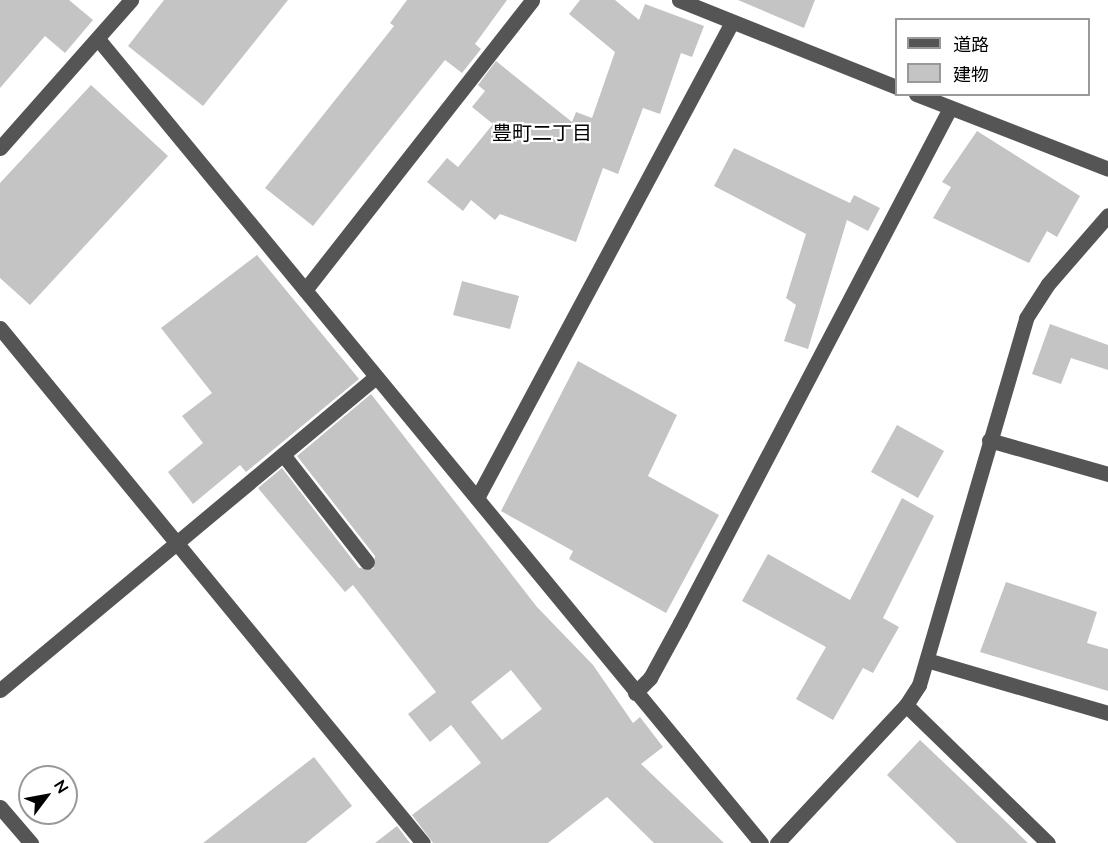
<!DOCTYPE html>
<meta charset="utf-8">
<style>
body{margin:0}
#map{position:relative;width:1108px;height:843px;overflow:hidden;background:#fff;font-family:Mulish,"Noto Sans JP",sans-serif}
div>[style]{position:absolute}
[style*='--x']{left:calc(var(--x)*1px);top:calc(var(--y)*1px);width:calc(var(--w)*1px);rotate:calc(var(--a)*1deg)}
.building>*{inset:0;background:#c4c4c4}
.minor>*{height:15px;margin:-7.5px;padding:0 7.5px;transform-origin:7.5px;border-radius:7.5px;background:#555}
span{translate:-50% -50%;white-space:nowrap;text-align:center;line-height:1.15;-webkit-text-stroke:4.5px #fff;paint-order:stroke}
.neighbourhood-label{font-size:20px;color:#000}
.legend{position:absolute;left:895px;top:18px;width:195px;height:78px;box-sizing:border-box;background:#fff;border:2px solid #999;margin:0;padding:8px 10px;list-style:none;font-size:18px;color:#000}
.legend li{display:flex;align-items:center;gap:12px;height:30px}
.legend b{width:30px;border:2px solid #999}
.north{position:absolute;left:18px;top:765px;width:60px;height:60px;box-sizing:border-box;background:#fff;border:2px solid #999;border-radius:50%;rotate:58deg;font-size:16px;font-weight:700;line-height:24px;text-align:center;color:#000}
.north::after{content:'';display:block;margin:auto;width:21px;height:27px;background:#000;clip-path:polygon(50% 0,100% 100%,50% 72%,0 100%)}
</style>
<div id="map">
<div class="building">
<i style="clip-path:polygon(0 0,69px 0,93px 20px,65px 53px,45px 36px,0 88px)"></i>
<i style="clip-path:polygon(164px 0,288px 0,203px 106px,128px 46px)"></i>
<i style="clip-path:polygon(407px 0,507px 0,475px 44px,481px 49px,462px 73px,445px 60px,313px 226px,265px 188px,394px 26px,390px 23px)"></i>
<i style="clip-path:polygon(580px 0,615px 0,639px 20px,645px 4px,704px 26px,692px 57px,681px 53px,660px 114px,643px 108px,618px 174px,603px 168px,576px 242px,500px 214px,495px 220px,471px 200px,463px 211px,427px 182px,447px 158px,458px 167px,493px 124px,472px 107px,485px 91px,478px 85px,496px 61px,572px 122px,576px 112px,592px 118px,615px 52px,569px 14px)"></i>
<i style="clip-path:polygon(738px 0,815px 0,804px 28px)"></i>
<i style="clip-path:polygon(91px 85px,168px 156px,30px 305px,0 278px,0 183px)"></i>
<i style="clip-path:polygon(977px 131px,1080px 196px,1057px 237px,1047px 231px,1029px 263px,933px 218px,951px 187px,942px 182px)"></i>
<i style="clip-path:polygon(734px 148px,850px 203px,854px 195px,880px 208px,868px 231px,847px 220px,808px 349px,784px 341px,796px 305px,786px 298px,806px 234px,714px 186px)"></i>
<i style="clip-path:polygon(257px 255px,359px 379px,246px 472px,240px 465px,193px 504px,168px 472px,203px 443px,182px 416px,212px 393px,161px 328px)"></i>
<i style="clip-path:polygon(462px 281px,519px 296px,510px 329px,453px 315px)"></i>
<i style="clip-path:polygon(1050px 324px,1108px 345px,1108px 370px,1071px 358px,1061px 384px,1032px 374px)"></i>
<i style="clip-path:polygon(578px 361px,677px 415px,648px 476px,719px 515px,666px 613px,569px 559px,573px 551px,501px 511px)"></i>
<i style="clip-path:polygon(evenodd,371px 394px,537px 607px,593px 665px,633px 723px,640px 717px,663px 747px,641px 764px,724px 843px,654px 843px,607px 797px,548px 843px,433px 843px,412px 815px,481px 763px,451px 725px,430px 742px,408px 714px,436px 692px,353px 585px,345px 592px,258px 488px,282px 468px,359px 568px,373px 569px,375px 556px,297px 456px,371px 394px,511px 670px,542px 709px,502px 740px,471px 702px,511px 670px)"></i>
<i style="clip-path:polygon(897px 425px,944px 451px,918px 498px,871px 472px)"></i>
<i style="clip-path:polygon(902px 498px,934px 516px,883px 618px,899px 627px,873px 673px,863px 668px,833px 720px,796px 699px,826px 647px,742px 601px,768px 554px,850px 600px)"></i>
<i style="clip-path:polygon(1006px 582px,1097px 612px,1087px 643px,1108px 649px,1108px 691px,980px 652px)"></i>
<i style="clip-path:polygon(920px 740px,997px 813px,1028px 843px,957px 843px,887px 775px)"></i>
<i style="clip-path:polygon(314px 757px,352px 806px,306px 843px,203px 843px)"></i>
<i style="clip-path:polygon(397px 826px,410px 843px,375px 843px)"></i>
</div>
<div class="minor">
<i style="--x:679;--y:0;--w:234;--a:21.8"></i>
<i style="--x:98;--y:39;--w:1042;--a:50.49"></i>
<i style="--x:916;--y:94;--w:206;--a:21.3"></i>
<i style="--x:0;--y:148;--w:198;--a:-48.5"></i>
<i style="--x:305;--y:290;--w:368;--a:-51.9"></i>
<i style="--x:0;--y:328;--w:666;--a:50.6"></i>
<i style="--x:989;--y:440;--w:124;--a:15.9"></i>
<i style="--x:285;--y:457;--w:133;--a:52"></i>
<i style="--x:477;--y:498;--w:540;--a:-61.82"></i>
<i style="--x:930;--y:661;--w:185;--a:16.3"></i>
<i style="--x:0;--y:690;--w:488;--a:-39.8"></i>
<i style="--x:635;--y:693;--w:21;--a:-45"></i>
<i style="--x:650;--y:678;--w:63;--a:-61.4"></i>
<i style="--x:680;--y:623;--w:581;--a:-62.33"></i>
<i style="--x:906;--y:705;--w:198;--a:44.2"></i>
<i style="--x:0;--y:807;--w:48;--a:49.3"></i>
<i style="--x:777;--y:843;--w:189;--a:-46.9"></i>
<i style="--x:906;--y:705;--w:24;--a:-57"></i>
<i style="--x:919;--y:685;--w:382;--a:-73.7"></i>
<i style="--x:1026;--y:318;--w:40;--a:-57.1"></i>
<i style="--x:1048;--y:284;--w:91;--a:-49"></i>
</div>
<div class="neighbourhood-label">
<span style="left:542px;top:132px">豊町二丁目</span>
</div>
<ul class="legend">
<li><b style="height:8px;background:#555"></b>道路</li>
<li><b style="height:16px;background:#c4c4c4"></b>建物</li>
</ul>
<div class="north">N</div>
</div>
